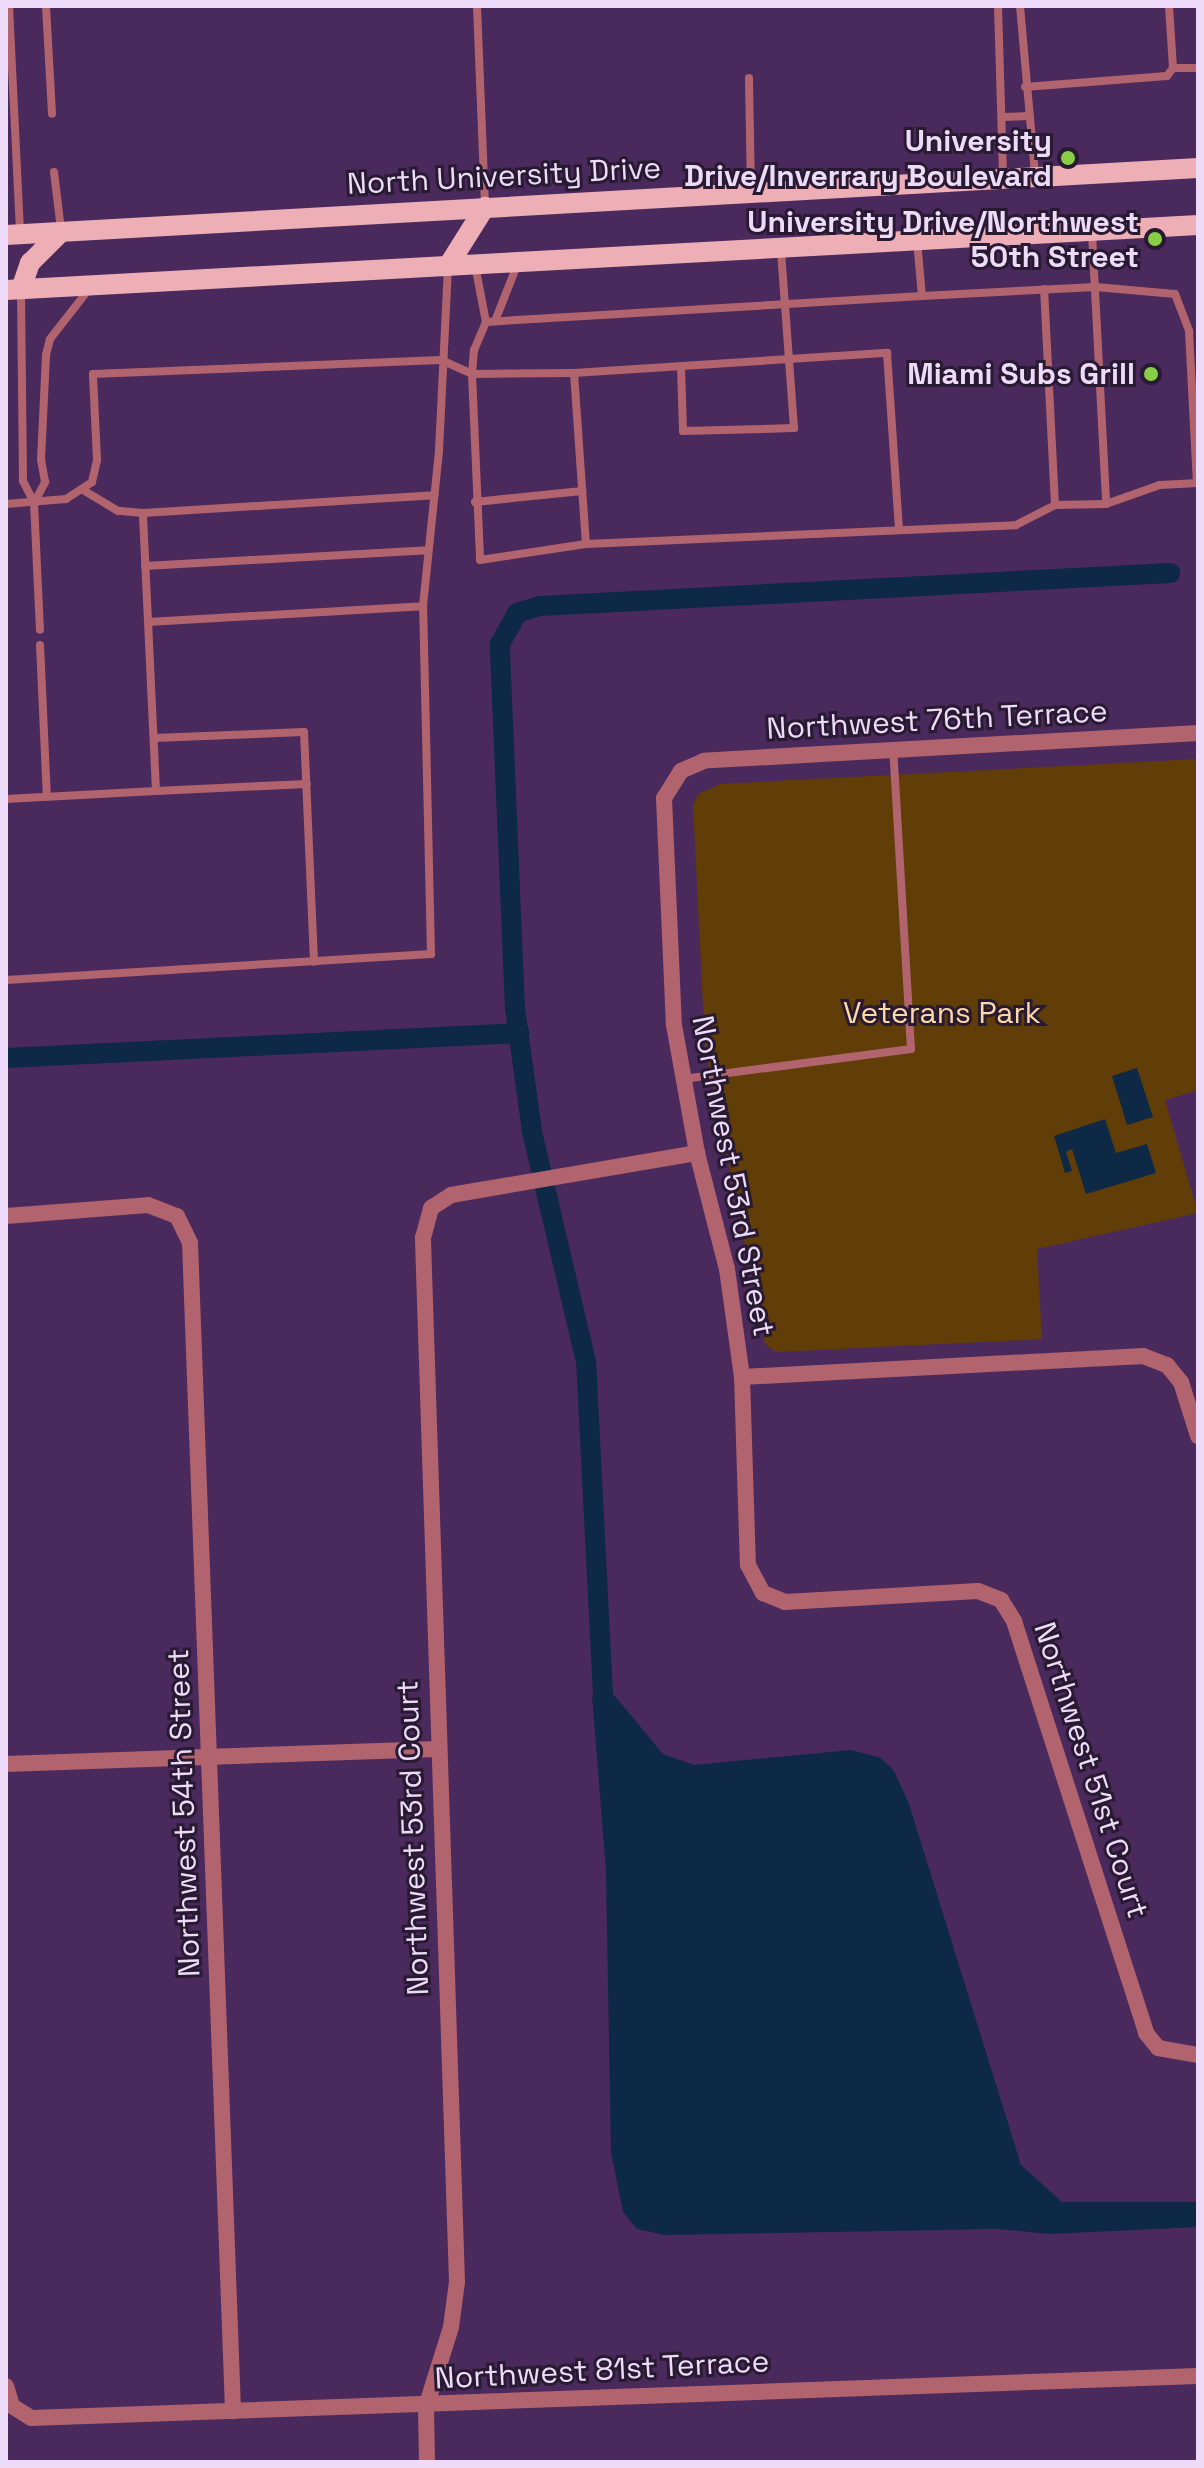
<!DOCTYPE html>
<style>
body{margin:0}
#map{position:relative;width:1204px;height:2468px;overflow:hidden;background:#4a295c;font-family:"Space Grotesk",sans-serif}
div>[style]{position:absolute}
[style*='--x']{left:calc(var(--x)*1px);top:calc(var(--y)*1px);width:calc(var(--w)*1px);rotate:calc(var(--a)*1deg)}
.green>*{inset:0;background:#613e07}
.water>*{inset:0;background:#0d2946}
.canal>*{height:20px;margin:-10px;padding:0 10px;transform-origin:10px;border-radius:10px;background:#0d2946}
.service>*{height:8px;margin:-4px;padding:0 4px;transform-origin:4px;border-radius:4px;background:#b1646e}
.minor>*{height:16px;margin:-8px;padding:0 8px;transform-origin:8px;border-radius:8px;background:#b1646e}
.primary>*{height:20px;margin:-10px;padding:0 10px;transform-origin:10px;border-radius:10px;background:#eeaeb5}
.dots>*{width:22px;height:22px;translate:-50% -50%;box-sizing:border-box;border:4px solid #281a31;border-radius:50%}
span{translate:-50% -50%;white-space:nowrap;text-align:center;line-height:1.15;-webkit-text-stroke:6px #281a31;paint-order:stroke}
.poi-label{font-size:30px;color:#eedbfa;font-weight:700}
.right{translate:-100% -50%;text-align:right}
.street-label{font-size:30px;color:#eedbfa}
.park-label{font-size:30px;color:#fdd7a7}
.frame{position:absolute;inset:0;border:8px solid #eedbfa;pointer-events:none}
</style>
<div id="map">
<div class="green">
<i style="clip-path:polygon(1198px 759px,1198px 1090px,1165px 1100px,1198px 1213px,1037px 1249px,1042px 1339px,776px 1352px,765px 1344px,705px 1048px,693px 805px,698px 794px,721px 784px)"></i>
</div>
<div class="water">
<i style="clip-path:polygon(1137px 1068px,1153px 1117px,1127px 1125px,1112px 1076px)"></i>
<i style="clip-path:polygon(1105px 1119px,1116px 1153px,1147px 1144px,1156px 1173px,1086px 1194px,1072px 1149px,1066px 1152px,1072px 1171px,1065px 1173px,1054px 1136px)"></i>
<i style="clip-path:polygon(592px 1695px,614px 1695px,663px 1754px,694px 1765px,851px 1750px,881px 1758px,894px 1771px,909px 1804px,1021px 2165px,1062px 2202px,1198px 2202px,1198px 2227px,1049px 2234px,997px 2229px,664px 2235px,637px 2229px,623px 2212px,611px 2153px,606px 1871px)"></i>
</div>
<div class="canal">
<i style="--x:6;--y:1058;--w:514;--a:-2.79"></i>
<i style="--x:603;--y:1695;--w:333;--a:-92.9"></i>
<i style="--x:586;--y:1362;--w:237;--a:-103.2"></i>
<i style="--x:532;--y:1131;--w:123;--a:-97.9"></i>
<i style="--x:515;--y:1009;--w:365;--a:-92.4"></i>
<i style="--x:500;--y:644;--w:35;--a:-61"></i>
<i style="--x:517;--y:613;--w:24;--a:-17"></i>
<i style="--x:540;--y:606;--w:631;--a:-3"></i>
</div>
<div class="service">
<i style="--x:9;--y:6;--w:227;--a:87.2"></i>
<i style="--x:46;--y:6;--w:108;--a:86.8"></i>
<i style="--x:477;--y:6;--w:199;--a:87.7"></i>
<i style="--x:998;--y:6;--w:170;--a:88.3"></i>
<i style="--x:1020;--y:6;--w:170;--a:84.9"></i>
<i style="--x:1173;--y:68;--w:25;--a:0"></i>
<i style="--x:749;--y:78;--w:115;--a:89"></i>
<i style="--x:1025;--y:87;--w:142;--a:-4.4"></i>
<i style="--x:1167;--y:76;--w:10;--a:-53"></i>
<i style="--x:1173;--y:68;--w:62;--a:-93.7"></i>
<i style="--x:1002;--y:117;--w:27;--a:-2"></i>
<i style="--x:54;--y:172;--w:58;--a:83.1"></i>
<i style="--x:1092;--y:233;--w:271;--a:87"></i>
<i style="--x:1106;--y:504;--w:57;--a:-19.4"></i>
<i style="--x:1160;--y:485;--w:38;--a:-3"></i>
<i style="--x:917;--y:240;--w:56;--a:84.9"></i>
<i style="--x:922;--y:296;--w:437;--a:176.6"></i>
<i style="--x:486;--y:322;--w:30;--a:113"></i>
<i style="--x:474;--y:350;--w:24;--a:95"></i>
<i style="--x:472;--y:374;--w:186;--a:87.5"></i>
<i style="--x:480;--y:560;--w:107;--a:-8.6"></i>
<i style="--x:586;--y:544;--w:430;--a:-2.5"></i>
<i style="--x:1016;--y:525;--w:44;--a:-27.1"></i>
<i style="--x:1055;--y:505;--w:216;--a:-92.9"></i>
<i style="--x:475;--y:265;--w:58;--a:79.1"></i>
<i style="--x:21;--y:290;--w:191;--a:89.4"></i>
<i style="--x:23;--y:481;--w:25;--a:63"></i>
<i style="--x:34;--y:503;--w:127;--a:87.3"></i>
<i style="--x:922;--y:296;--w:174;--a:-3"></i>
<i style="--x:1096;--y:287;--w:79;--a:5.1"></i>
<i style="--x:1175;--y:294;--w:40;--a:69"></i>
<i style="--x:1189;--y:331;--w:152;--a:87"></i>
<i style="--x:495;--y:321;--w:62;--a:-68.4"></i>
<i style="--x:681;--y:366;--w:65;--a:88.2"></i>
<i style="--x:683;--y:431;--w:111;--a:-1.5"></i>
<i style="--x:794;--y:428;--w:178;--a:-94.2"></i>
<i style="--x:574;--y:373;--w:171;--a:86"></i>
<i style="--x:475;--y:502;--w:108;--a:-5.9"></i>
<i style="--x:34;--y:503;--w:24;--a:-62"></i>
<i style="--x:45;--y:482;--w:23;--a:-100"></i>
<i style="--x:41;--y:459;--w:104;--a:-87.2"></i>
<i style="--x:46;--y:355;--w:16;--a:-76"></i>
<i style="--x:50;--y:339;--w:63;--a:-52"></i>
<i style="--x:6;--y:504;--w:60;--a:-4.8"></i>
<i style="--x:66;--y:499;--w:31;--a:-33"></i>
<i style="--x:92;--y:482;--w:23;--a:-77"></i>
<i style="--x:97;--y:460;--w:86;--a:-92.7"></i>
<i style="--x:93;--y:374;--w:348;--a:-2.3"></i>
<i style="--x:441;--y:360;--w:34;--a:24"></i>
<i style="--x:472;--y:374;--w:102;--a:-0.6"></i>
<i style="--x:574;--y:373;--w:314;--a:-3.7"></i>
<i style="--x:887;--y:353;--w:176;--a:86.1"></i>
<i style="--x:1055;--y:505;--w:51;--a:-1.1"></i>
<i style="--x:143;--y:513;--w:292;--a:-3.5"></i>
<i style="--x:145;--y:566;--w:283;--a:-3.2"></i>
<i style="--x:148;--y:622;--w:275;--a:-3.3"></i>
<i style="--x:40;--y:645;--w:152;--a:87.4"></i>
<i style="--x:154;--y:738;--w:150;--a:-2.3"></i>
<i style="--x:304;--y:732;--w:230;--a:87.5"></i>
<i style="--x:156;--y:791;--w:151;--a:-2.7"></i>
<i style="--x:6;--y:799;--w:150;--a:-3.1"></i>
<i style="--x:156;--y:791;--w:278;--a:-92.7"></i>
<i style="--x:143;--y:513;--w:25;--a:-175"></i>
<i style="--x:118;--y:511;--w:39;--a:-149"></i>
<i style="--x:6;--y:980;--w:426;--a:-3.5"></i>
<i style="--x:431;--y:954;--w:348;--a:-91.3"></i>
<i style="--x:423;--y:606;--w:156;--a:-84.1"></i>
<i style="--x:439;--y:451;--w:184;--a:-87.2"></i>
<i style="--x:683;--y:1079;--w:230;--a:-7.5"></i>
<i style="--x:911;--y:1049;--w:300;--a:-93.4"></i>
</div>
<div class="minor">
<i style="--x:1198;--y:733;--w:495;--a:176.8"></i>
<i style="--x:704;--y:761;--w:25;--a:157"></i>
<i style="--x:681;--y:771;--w:32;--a:122"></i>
<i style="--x:664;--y:798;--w:227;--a:87.5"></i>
<i style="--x:674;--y:1025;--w:130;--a:79.8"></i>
<i style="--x:697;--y:1153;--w:120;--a:75.5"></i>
<i style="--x:727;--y:1269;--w:109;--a:82.1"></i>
<i style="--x:742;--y:1377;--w:188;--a:88.2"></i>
<i style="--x:748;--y:1565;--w:32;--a:62"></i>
<i style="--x:763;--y:1593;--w:24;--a:22"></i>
<i style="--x:785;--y:1602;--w:193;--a:-3.3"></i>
<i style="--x:978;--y:1591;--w:25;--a:21"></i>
<i style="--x:1001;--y:1600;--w:25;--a:58"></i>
<i style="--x:1014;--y:1621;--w:433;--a:72.2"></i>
<i style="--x:1146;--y:2033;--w:19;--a:51"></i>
<i style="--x:1158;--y:2048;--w:41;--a:9.9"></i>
<i style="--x:6;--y:1216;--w:142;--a:-4.4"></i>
<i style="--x:148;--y:1205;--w:31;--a:21"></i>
<i style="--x:177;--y:1216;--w:30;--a:64"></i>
<i style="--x:190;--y:1243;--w:1169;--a:87.89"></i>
<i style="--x:742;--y:1377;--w:402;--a:-3"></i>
<i style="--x:1143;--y:1356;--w:26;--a:21"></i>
<i style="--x:1167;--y:1365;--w:22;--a:51"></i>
<i style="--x:1181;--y:1382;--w:57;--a:72.5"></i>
<i style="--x:6;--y:1764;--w:432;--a:-2"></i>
<i style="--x:6;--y:2386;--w:21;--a:73"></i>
<i style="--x:12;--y:2406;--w:22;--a:32"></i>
<i style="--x:31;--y:2418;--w:1168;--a:-2.06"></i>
<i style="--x:427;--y:2462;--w:55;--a:-91"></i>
<i style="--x:426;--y:2407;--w:84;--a:-72.6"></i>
<i style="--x:451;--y:2327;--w:45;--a:-82.4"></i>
<i style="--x:457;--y:2282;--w:1045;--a:-91.87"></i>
<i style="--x:423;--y:1238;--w:31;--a:-75"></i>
<i style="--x:431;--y:1208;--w:24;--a:-33"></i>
<i style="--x:451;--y:1195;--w:250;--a:-9.7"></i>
</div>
<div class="primary">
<i style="--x:6;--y:235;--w:1194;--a:-3.22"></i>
<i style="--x:448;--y:266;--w:70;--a:-57.9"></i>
<i style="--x:21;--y:289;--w:28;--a:-71"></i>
<i style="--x:30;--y:263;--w:44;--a:-45"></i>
<i style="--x:6;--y:290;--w:1194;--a:-3.12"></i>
</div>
<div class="dots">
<i style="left:1068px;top:158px;background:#8ace48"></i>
<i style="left:1155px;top:239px;background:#8ace48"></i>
<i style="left:1151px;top:374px;background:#8ace48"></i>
</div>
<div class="poi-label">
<span class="right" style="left:1052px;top:158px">University<br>Drive/Inverrary Boulevard</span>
<span class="right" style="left:1139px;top:239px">University Drive/Northwest<br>50th Street</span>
<span class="right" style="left:1135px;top:374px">Miami Subs Grill</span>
</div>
<div class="street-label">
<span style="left:504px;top:176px;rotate:-3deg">North University Drive</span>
<span style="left:937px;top:720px;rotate:-3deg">Northwest 76th Terrace</span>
<span style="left:733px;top:1176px;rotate:79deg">Northwest 53rd Street</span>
<span style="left:1091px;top:1770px;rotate:72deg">Northwest 51st Court</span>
<span style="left:184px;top:1813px;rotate:-92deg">Northwest 54th Street</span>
<span style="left:413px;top:1838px;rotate:-92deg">Northwest 53rd Court</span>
<span style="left:602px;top:2370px;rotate:-3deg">Northwest 81st Terrace</span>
</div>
<div class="park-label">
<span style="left:942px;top:1013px">Veterans Park</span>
</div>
<div class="frame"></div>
</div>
